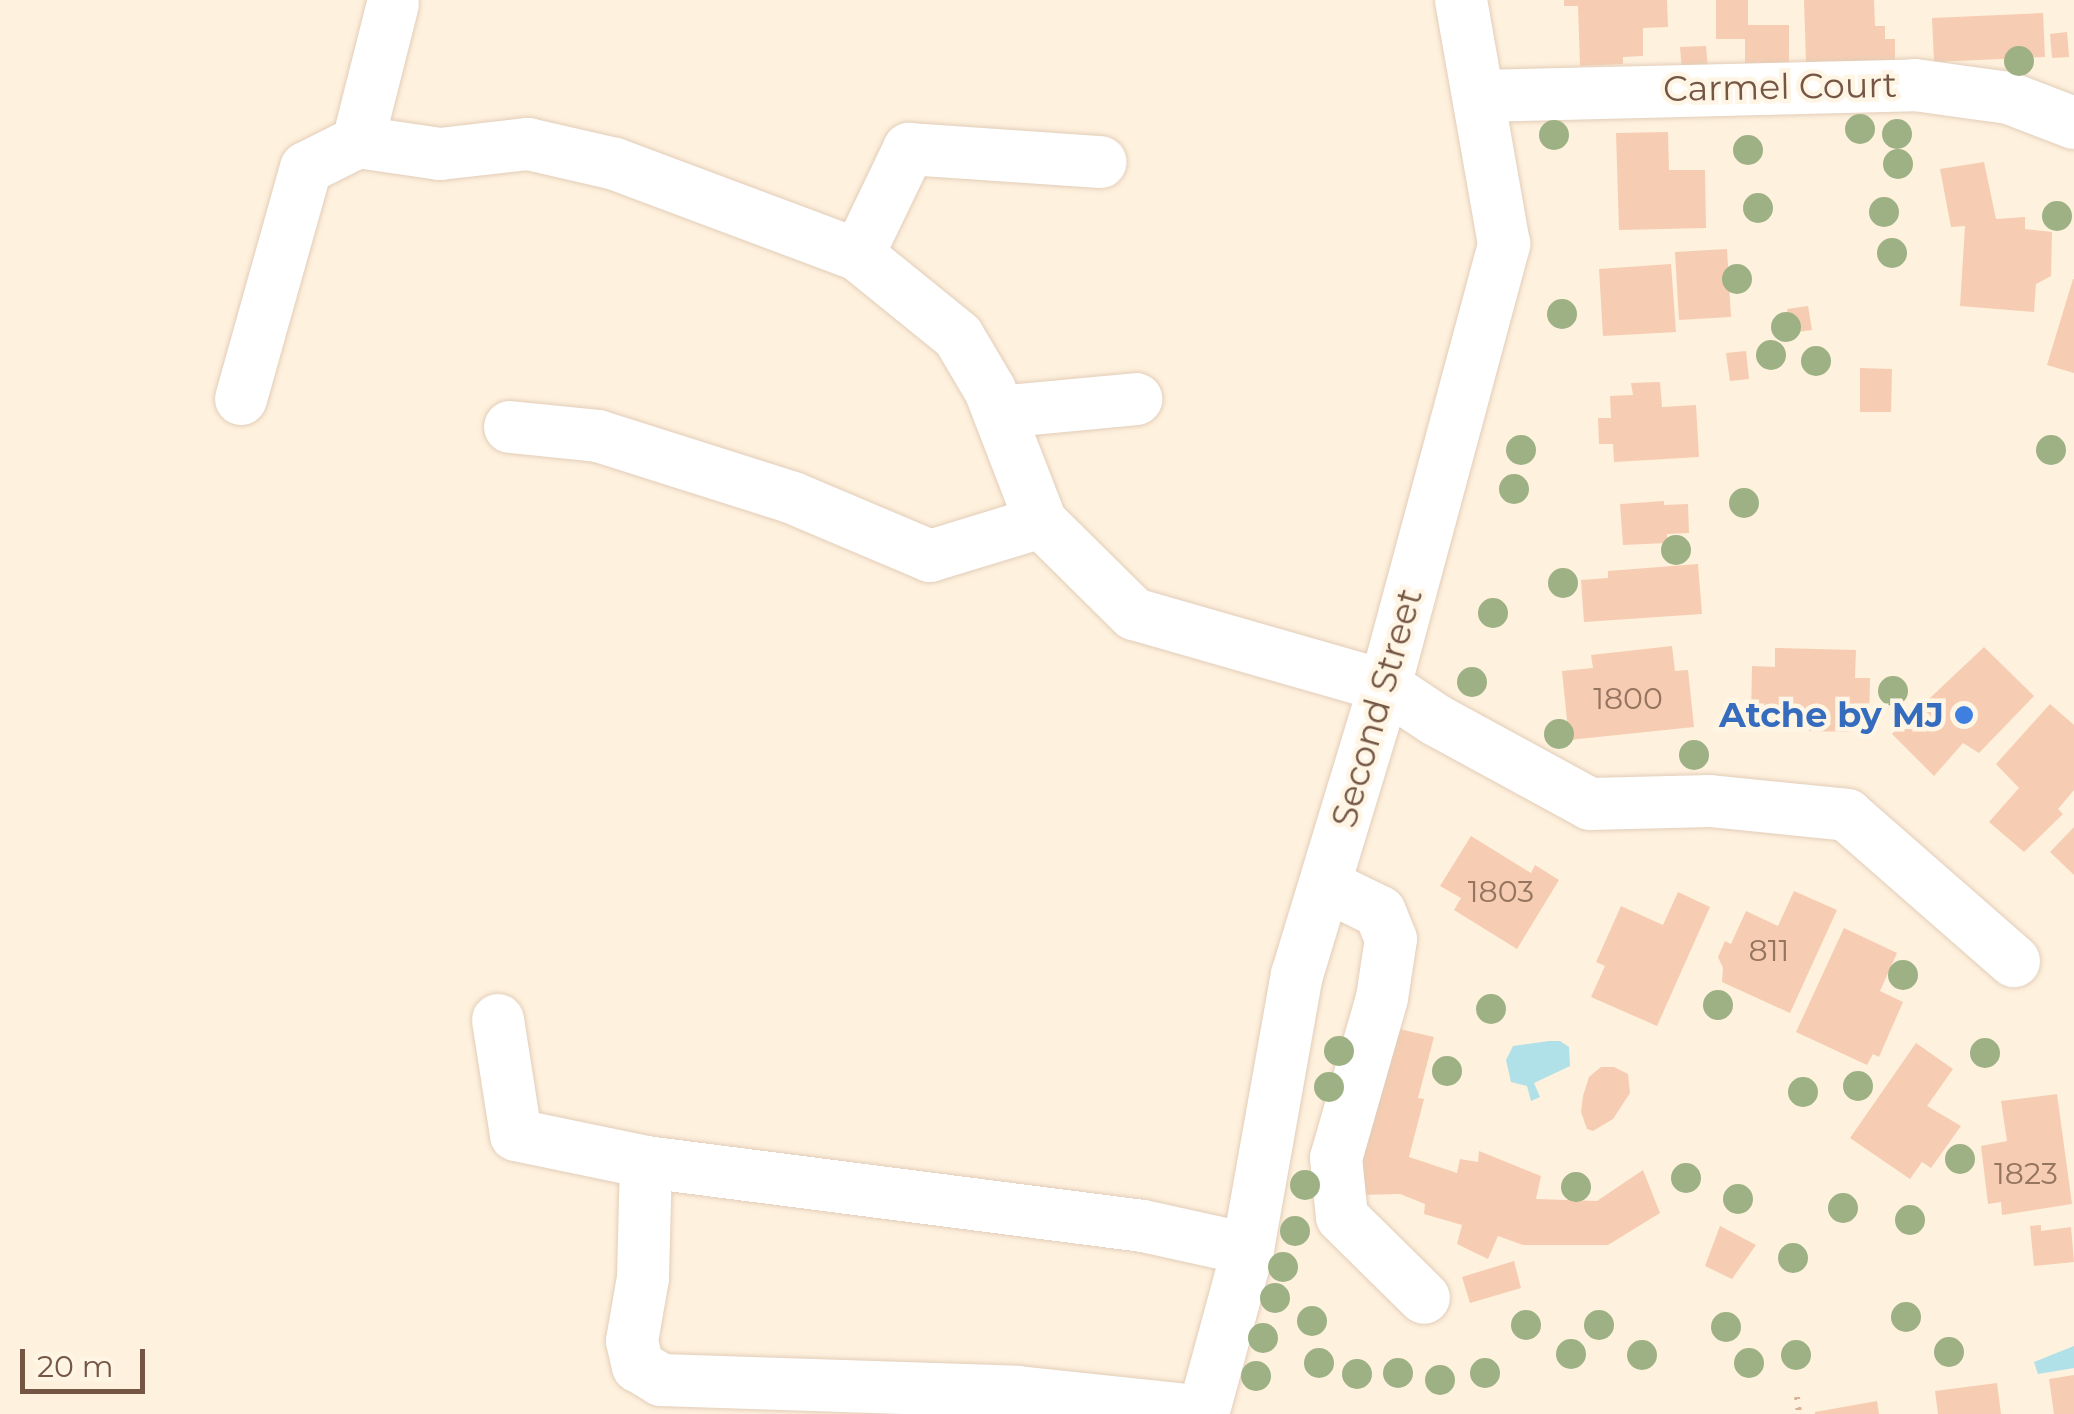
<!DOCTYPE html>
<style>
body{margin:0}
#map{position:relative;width:2074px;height:1414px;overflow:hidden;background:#fef1dd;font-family:Montserrat,sans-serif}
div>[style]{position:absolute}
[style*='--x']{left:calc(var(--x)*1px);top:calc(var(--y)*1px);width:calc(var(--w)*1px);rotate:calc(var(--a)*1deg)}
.water>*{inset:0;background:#b0e0e8}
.building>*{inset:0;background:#f6cdb2}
.path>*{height:6px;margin-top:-3px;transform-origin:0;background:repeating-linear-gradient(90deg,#dab196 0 2.5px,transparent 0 10.5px)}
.roads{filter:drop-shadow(0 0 2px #e2cdb9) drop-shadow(0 0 2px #e2cdb9)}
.minor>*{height:52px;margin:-26px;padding:0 26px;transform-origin:26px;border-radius:26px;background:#fff}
.trees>*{width:30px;height:30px;margin:-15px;border-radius:50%;background:#9db184}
.dots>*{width:28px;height:28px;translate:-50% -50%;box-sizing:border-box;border:5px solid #fff5e5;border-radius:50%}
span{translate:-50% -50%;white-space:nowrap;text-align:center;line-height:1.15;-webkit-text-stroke:9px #fff5e5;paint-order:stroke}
.number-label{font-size:30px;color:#957460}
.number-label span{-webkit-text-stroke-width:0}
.street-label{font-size:35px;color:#755644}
.shop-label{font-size:35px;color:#366cbe;font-weight:700}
.right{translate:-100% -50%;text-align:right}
.scale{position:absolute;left:20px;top:1349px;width:125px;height:45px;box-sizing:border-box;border:5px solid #755644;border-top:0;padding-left:12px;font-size:30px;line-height:35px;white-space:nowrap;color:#755644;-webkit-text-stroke:8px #fff5e5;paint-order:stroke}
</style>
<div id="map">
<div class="water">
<i style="clip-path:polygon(1549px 1041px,1560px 1041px,1569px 1047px,1570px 1066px,1534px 1083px,1540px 1097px,1531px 1101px,1527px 1086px,1511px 1082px,1506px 1060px,1513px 1046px)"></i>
<i style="clip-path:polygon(2074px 1346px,2074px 1368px,2038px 1374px,2034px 1362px)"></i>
</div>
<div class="building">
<i style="clip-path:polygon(1564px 0,1667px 0,1668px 27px,1643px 28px,1643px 56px,1623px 57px,1623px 64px,1580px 66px,1578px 6px,1564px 6px)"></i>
<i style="clip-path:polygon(1716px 0,1748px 0,1748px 25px,1789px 25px,1789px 70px,1745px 69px,1745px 39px,1716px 39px)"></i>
<i style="clip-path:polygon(1804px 0,1874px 0,1875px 26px,1885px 26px,1885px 39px,1895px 39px,1895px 61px,1806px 62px)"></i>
<i style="clip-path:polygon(2043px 13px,2045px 57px,1934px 62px,1932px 18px)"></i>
<i style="clip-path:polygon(2067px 32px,2069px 57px,2052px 58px,2050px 34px)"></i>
<i style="clip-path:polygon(1706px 46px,1708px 70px,1682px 71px,1680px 47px)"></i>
<i style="clip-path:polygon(1668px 132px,1669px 170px,1705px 170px,1706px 228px,1619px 230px,1616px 133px)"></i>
<i style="clip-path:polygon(1984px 162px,1996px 219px,2025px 217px,2025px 229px,2052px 232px,2051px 276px,2036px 284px,2034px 312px,1960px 306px,1965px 226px,1951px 227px,1940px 169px)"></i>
<i style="clip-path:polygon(1727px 249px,1731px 317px,1679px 320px,1675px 252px)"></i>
<i style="clip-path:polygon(1671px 264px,1676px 332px,1603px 336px,1599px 269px)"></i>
<i style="clip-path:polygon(2073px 279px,2074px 279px,2074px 373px,2047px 365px)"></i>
<i style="clip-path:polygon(1808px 306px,1812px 330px,1790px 333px,1787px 309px)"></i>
<i style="clip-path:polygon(1746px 351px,1749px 379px,1730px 381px,1726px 353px)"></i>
<i style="clip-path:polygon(1860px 368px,1892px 369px,1891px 412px,1860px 412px)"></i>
<i style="clip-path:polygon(1660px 382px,1662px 407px,1696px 405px,1699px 457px,1614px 462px,1613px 444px,1599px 444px,1598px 418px,1611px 418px,1610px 396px,1633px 395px,1631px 383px)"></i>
<i style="clip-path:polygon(1664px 501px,1664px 505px,1688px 504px,1689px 533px,1667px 534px,1667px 543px,1623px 545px,1620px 504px)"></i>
<i style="clip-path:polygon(1698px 564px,1702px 614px,1584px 622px,1581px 580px,1608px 578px,1608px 571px)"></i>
<i style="clip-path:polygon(1672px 646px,1675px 671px,1688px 670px,1694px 727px,1569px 740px,1562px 671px,1593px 668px,1591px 655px)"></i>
<i style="clip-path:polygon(1984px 647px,2034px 696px,1979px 753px,1963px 743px,1934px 776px,1892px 734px)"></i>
<i style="clip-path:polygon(1775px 648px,1856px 650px,1855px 678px,1870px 678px,1869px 726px,1850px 726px,1849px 732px,1809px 731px,1809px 722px,1791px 722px,1791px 729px,1770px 729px,1770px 718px,1751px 717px,1752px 666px,1775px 667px)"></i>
<i style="clip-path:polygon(2050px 704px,2074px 725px,2074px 790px,2058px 809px,2063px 814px,2024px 852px,1989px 822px,2019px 788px,1996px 764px)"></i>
<i style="clip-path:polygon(2074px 827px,2074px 875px,2050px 852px)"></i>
<i style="clip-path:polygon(1471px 836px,1531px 873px,1535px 865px,1559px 880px,1517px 949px,1454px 910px,1461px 898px,1440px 886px)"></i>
<i style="clip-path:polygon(1794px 891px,1837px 910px,1790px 1013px,1722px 982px,1723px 968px,1718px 957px,1725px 941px,1731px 944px,1746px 911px,1778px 926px)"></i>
<i style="clip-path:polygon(1678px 892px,1710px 907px,1657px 1026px,1591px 997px,1605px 966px,1596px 962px,1621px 906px,1663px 925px)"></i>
<i style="clip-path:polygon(1844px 928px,1897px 953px,1880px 991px,1903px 1002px,1879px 1057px,1873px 1054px,1867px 1065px,1796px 1032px)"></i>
<i style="clip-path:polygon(1395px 1028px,1434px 1037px,1418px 1098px,1424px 1099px,1409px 1157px,1457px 1173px,1460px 1159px,1478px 1162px,1479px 1151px,1541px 1176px,1536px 1199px,1597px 1201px,1643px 1170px,1660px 1213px,1608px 1245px,1523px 1245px,1498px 1236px,1488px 1259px,1457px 1244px,1462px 1225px,1424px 1214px,1425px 1204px,1400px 1194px,1359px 1195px,1362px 1140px)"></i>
<i style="clip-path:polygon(1916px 1043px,1953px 1069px,1927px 1106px,1961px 1126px,1931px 1168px,1922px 1162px,1910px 1179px,1850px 1138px)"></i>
<i style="clip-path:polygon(1601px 1067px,1614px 1067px,1628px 1074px,1630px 1093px,1613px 1119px,1593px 1131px,1587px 1129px,1581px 1112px,1583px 1096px,1589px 1077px)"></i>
<i style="clip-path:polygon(2057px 1094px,2072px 1204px,2002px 1215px,2001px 1202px,1988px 1204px,1981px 1146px,2007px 1141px,2001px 1101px)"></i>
<i style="clip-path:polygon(2041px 1225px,2041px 1231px,2071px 1227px,2074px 1262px,2034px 1266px,2030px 1226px)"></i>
<i style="clip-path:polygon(1720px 1226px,1756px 1245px,1732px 1279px,1705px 1266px)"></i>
<i style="clip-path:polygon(1514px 1261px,1521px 1288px,1470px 1303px,1462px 1277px)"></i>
<i style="clip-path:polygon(2074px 1375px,2074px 1414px,2054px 1414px,2049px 1379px)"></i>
<i style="clip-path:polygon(1997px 1383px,2001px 1414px,1938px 1414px,1935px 1391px)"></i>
<i style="clip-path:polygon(1877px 1401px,1879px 1414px,1815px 1414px,1815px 1412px)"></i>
</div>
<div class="path">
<i style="--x:1797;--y:1397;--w:17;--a:83"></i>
</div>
<div class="roads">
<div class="minor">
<i style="--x:1480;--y:96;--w:435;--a:-1.4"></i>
<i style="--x:1915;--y:85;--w:95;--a:7.9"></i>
<i style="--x:2009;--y:98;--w:70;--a:21"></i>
<i style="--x:358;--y:142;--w:83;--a:8.3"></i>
<i style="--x:440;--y:154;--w:89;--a:-6.5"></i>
<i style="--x:528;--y:144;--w:89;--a:12.9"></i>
<i style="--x:615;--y:164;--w:259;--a:20.5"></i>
<i style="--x:858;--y:255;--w:129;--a:39"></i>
<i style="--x:958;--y:336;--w:63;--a:59.3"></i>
<i style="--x:990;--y:390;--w:142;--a:68.9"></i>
<i style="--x:1041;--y:522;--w:131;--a:44.7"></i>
<i style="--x:1134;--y:614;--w:261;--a:16"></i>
<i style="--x:1385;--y:686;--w:61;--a:33.7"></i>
<i style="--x:1436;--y:720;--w:175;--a:28.6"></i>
<i style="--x:1590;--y:804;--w:120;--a:-1.4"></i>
<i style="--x:1710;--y:801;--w:138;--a:5.8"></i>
<i style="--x:1847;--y:815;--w:222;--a:41.2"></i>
<i style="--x:858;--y:255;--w:118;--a:-64.3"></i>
<i style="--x:909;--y:149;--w:192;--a:3.9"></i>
<i style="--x:241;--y:399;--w:240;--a:-74.3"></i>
<i style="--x:306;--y:168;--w:58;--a:-26.6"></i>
<i style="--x:358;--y:142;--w:142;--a:-75.8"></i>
<i style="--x:999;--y:412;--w:138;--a:-5.4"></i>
<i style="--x:510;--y:427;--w:88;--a:5.8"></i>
<i style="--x:598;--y:436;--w:205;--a:17.6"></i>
<i style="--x:793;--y:498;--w:149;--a:22.9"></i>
<i style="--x:930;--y:556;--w:116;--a:-17"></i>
<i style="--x:1325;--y:885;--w:61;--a:26.1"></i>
<i style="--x:1380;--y:912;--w:29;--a:68"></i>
<i style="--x:1391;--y:939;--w:60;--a:98.7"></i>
<i style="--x:1382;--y:998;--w:166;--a:106"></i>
<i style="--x:1336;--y:1158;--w:59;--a:84.2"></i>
<i style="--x:1342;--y:1217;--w:115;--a:44.6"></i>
<i style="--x:498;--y:1020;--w:116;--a:81.1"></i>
<i style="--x:516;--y:1135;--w:133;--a:11.7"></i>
<i style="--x:646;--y:1162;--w:501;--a:7.34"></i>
<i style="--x:1143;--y:1226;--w:107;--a:12.4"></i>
<i style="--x:646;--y:1162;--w:116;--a:91.5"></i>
<i style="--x:643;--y:1278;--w:64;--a:99.9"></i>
<i style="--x:632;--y:1341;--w:26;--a:77"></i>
<i style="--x:638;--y:1366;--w:27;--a:31"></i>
<i style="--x:661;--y:1380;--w:357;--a:1.9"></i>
<i style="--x:1018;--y:1392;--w:187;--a:6.1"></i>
<i style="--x:1203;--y:1414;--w:171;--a:-74.7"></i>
<i style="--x:1248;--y:1249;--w:278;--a:-79.9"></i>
<i style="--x:1297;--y:975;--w:302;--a:-73.1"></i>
<i style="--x:1385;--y:686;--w:458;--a:-74.9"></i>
<i style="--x:1504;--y:244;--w:248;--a:-100"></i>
</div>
</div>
<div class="trees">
<i style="left:2019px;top:61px"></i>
<i style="left:1860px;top:129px"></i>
<i style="left:1897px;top:134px"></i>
<i style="left:1554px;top:135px"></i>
<i style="left:1748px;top:150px"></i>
<i style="left:1898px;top:164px"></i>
<i style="left:1758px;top:208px"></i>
<i style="left:1884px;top:212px"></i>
<i style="left:2057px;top:216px"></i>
<i style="left:1892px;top:253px"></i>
<i style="left:1737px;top:279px"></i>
<i style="left:1562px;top:314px"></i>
<i style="left:1786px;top:327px"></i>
<i style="left:1771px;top:355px"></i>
<i style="left:1816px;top:361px"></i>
<i style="left:1521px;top:450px"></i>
<i style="left:2051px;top:450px"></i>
<i style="left:1514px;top:489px"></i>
<i style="left:1744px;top:503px"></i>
<i style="left:1676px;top:550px"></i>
<i style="left:1563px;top:583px"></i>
<i style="left:1493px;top:613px"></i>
<i style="left:1472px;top:682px"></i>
<i style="left:1893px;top:691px"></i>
<i style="left:1559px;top:734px"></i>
<i style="left:1694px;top:755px"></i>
<i style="left:1903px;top:975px"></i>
<i style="left:1718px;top:1005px"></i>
<i style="left:1491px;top:1009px"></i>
<i style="left:1339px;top:1051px"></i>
<i style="left:1985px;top:1053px"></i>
<i style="left:1447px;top:1071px"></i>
<i style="left:1858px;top:1086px"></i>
<i style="left:1329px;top:1087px"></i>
<i style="left:1803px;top:1092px"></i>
<i style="left:1960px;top:1159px"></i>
<i style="left:1686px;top:1178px"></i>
<i style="left:1305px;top:1185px"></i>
<i style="left:1576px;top:1187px"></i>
<i style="left:1738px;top:1199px"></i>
<i style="left:1843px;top:1208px"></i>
<i style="left:1910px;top:1220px"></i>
<i style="left:1295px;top:1231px"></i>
<i style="left:1793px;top:1258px"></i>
<i style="left:1283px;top:1267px"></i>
<i style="left:1275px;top:1298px"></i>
<i style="left:1906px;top:1317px"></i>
<i style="left:1312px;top:1321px"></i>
<i style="left:1526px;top:1325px"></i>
<i style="left:1599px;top:1325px"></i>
<i style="left:1726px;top:1327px"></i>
<i style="left:1263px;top:1338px"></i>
<i style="left:1949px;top:1352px"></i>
<i style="left:1571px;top:1354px"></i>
<i style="left:1642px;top:1355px"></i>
<i style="left:1796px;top:1355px"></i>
<i style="left:1319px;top:1363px"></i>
<i style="left:1749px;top:1363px"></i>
<i style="left:1398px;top:1373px"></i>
<i style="left:1485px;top:1373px"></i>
<i style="left:1357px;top:1374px"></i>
<i style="left:1256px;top:1376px"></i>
<i style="left:1440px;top:1380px"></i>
</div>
<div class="dots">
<i style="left:1964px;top:715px;background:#3f7fe0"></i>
</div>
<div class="number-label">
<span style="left:1628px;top:699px">1800</span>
<span style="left:1501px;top:892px">1803</span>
<span style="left:1769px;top:951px">811</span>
<span style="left:2026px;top:1174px">1823</span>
</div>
<div class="street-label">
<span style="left:1780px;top:87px;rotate:-1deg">Carmel Court</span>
<span style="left:1377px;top:708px;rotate:-74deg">Second Street</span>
</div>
<div class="shop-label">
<span class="right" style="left:1944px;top:715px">Atche by MJ</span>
</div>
<div class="scale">20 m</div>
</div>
